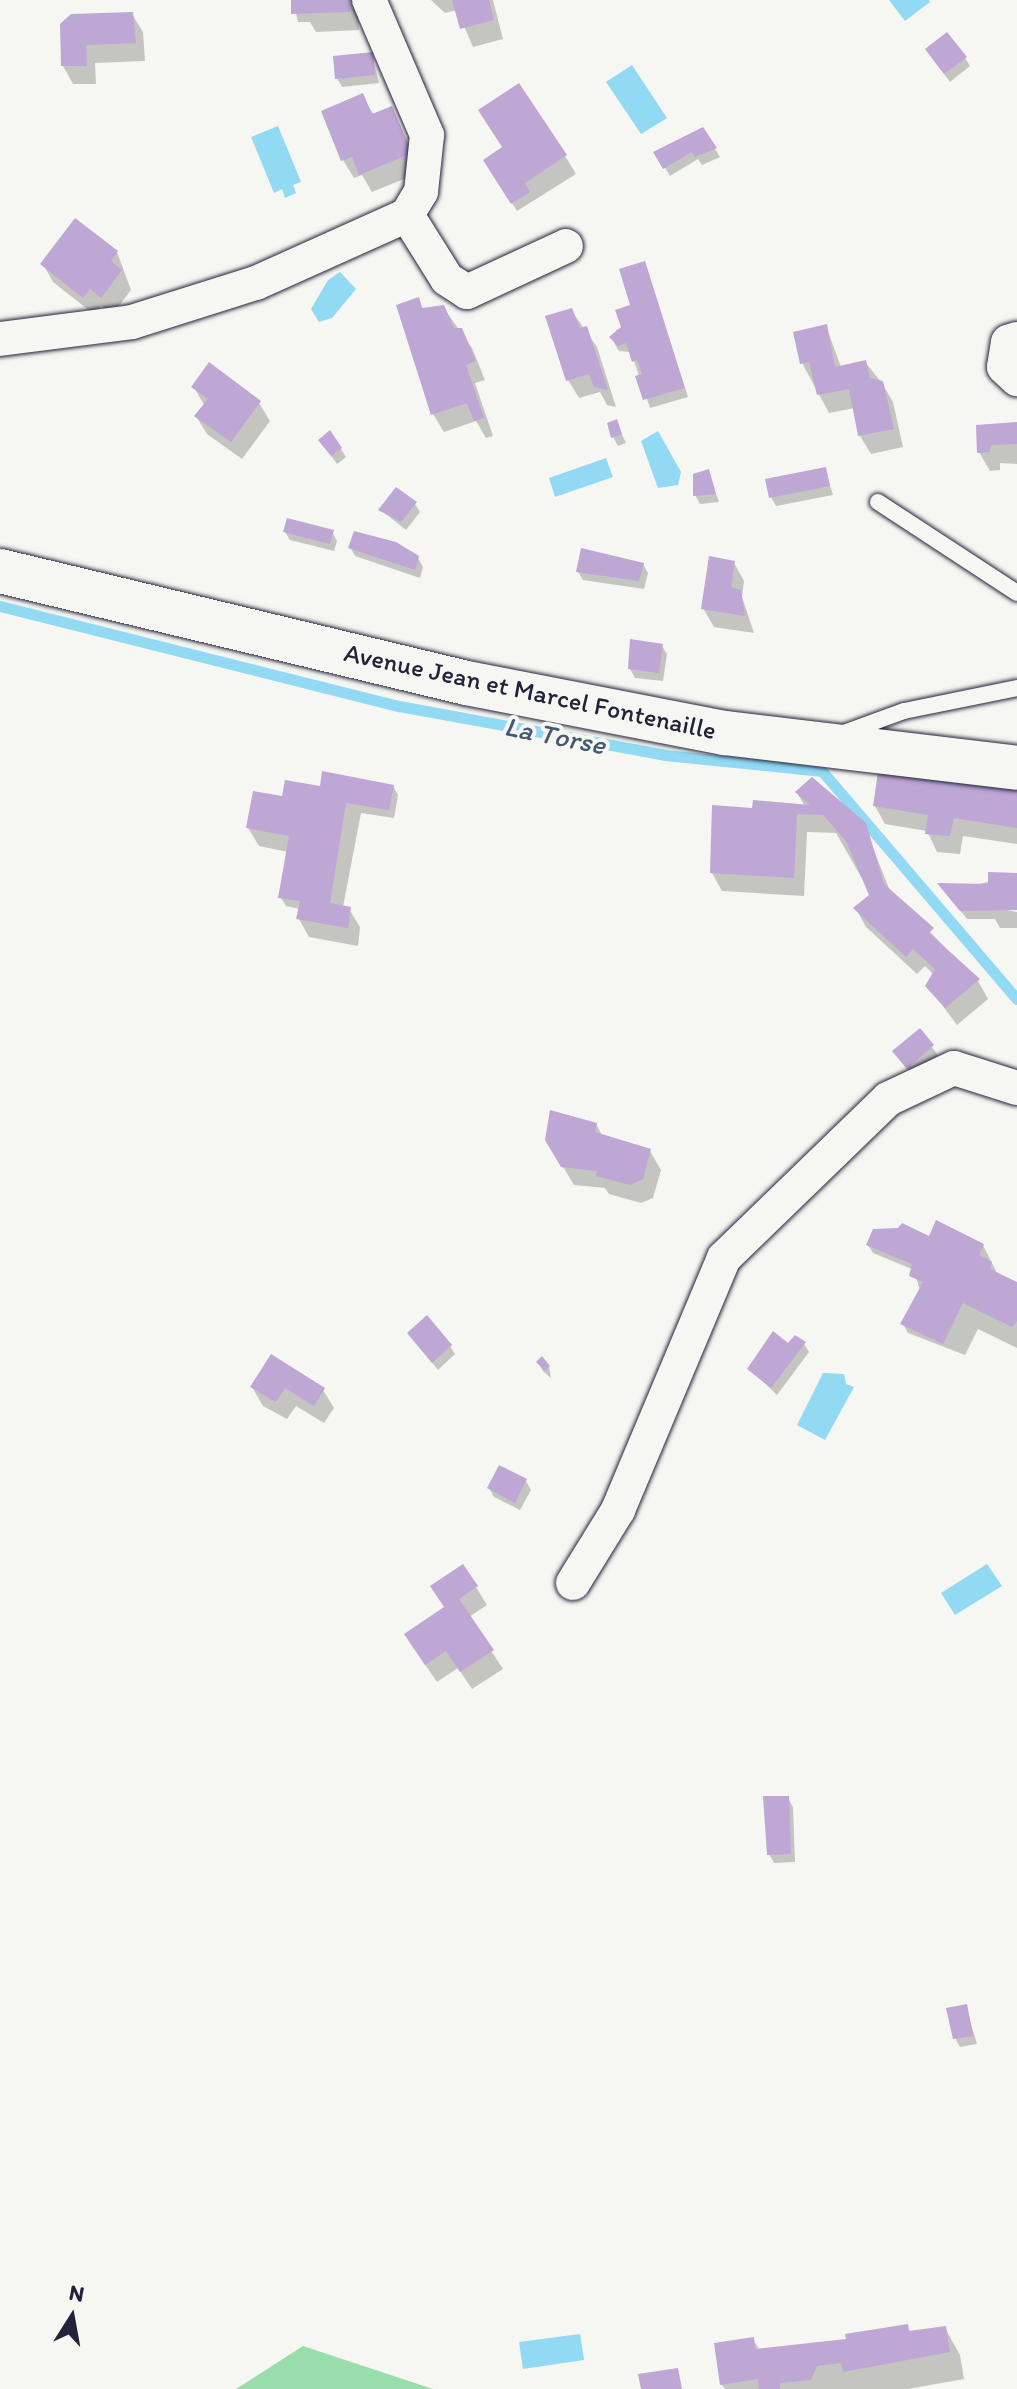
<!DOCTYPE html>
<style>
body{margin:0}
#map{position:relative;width:1017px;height:2389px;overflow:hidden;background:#f6f6f2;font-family:Itim,sans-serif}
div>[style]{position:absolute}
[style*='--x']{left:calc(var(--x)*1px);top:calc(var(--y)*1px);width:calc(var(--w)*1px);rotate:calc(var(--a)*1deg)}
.green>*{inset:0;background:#99deaa}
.water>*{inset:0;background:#92d9f4}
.shadow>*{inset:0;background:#0003}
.stream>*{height:11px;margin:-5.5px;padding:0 5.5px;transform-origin:5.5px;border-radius:5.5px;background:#92d9f4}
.building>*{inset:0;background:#bea6d5}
.roads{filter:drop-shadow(0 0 2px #22223b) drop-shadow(0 0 2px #22223b)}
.lane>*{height:16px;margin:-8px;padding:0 8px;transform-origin:8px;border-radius:8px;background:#f6f6f2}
.street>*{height:34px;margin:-17px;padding:0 17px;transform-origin:17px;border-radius:17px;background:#f6f6f2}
.secondary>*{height:44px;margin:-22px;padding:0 22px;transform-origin:22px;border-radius:22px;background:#f6f6f2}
span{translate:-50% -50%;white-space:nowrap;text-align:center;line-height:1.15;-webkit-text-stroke:8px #f6f6f2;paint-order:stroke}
.street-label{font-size:26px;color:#22223b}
.water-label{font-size:28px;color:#445972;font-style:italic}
.north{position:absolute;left:32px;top:2277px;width:80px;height:80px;-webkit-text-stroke:6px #f6f6f2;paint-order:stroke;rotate:11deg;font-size:22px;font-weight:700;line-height:32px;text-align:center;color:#22223b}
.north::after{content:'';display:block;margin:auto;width:28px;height:36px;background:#22223b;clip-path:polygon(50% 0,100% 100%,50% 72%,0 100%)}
</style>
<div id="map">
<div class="green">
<i style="clip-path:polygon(303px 2346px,433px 2389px,236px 2389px)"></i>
</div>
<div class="water">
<i style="clip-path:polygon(889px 0,929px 0,930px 2px,905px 21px)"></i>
<i style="clip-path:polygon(632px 65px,667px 118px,641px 134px,606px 82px)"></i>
<i style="clip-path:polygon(278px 126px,301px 182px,293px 185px,296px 193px,285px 198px,282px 189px,274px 193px,251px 137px)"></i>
<i style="clip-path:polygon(340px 272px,356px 289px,332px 318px,319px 322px,311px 309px,328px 280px)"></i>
<i style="clip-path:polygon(658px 431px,681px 472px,678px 485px,658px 488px,641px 441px)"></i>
<i style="clip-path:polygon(606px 458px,613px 477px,555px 497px,549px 478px)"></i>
<i style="clip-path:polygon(823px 1373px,844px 1374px,846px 1384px,854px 1387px,825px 1440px,797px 1425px)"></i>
<i style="clip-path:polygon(987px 1564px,1002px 1586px,955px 1615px,941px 1593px)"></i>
<i style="clip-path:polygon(580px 2334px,584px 2360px,523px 2369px,519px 2342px)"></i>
</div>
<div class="shadow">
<i style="clip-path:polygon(293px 0,357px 0,359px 30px,316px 32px,310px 22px,298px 22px)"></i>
<i style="clip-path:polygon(431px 0,493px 0,503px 39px,473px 47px,457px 10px,445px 13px)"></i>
<i style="clip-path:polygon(132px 14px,143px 32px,145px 61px,95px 63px,96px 84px,73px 84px,63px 66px,62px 25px)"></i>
<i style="clip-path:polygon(372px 55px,379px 83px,342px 87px,337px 78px)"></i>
<i style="clip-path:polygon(932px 58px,965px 58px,970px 66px,950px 82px)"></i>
<i style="clip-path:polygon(362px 96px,374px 115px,392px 108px,421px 172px,372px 192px,362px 175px,354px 178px,343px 160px)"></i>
<i style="clip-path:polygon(703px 130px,720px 157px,702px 165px,698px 159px,670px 176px,656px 153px)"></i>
<i style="clip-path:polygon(504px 149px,565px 156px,576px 174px,517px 211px,485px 160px)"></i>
<i style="clip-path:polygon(117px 252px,131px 290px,112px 315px,101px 306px,95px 315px,53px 282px,43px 264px)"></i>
<i style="clip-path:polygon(644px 263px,688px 397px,650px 408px,631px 352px,619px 351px,614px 343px,616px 330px,623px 328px,633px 307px)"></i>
<i style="clip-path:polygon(418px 300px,424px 310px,443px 307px,472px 348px,485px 380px,475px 383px,493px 436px,486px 438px,476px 421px,444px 432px,433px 414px)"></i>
<i style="clip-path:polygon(571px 310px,597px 347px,616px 407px,607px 405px,600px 392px,579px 398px,568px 380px)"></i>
<i style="clip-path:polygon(826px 326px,841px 367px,865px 362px,882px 383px,893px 402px,903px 447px,871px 454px,860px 436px,855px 408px,829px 413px,802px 363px)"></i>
<i style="clip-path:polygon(194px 387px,259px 403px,270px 421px,242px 459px,207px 434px,196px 416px,204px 405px)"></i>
<i style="clip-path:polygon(616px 422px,626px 443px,618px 446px,613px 437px)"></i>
<i style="clip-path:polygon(1017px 424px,1017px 464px,1000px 463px,1000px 470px,990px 471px,979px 452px)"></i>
<i style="clip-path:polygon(326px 449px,341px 449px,346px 457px,337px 464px)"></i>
<i style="clip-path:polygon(825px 470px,833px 495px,776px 506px,771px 497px)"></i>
<i style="clip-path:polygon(708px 472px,719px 502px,700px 504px,695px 495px)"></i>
<i style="clip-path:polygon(415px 504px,420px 512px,406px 530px,381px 510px)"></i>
<i style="clip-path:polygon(285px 532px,332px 532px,337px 541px,334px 551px,290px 540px)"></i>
<i style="clip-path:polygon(350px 547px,418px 558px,423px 567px,420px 578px,355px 556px)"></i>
<i style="clip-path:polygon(734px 563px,744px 581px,742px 597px,754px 633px,714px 627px,703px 608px)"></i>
<i style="clip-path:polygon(643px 564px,648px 573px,644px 589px,583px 580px,578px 572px)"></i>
<i style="clip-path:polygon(662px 646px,667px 654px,663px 681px,635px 678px,630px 669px)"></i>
<i style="clip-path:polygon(393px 786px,398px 795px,394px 818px,361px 813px,343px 907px,349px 909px,360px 927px,358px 946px,309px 937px,299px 919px,300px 909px,286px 906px,281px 898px,288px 852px,259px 846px,248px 828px,287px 799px,321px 788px)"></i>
<i style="clip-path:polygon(1017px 789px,1017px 844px,963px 836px,960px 854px,937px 852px,927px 831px,885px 824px,875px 806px)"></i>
<i style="clip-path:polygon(797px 793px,864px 825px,890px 891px,978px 981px,988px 999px,957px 1025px,928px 986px,934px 975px,925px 966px,917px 974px,866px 927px,856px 909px,872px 896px,836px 833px,807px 832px,804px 896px,722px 891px,712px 873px,756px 811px,805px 806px)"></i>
<i style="clip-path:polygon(1017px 875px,1017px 908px,997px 908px,1017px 912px,1017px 928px,1000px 928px,995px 919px,967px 919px,945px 892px)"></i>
<i style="clip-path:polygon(919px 1031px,938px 1055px,913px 1076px,900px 1060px)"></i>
<i style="clip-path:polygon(596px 1124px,603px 1137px,650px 1151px,661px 1170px,653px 1198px,641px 1203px,609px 1194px,605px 1188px,574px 1185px,547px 1140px)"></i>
<i style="clip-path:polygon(930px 1238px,983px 1245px,998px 1275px,1017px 1284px,1017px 1348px,978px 1329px,965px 1355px,908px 1333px,903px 1324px,920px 1291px,914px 1270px,873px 1253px,868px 1245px)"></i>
<i style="clip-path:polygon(409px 1334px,450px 1346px,455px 1354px,438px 1370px)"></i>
<i style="clip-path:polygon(804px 1344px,809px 1352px,777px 1395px,750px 1369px)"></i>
<i style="clip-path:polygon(272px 1357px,323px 1390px,334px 1408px,324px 1423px,296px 1406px,287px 1419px,263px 1406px,252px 1387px)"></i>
<i style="clip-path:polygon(538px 1362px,549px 1367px,551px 1378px,543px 1371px)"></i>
<i style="clip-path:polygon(526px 1481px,531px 1490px,520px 1510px,494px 1497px,489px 1488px)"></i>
<i style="clip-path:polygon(433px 1586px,476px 1587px,487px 1605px,469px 1617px,503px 1669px,472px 1689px,458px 1668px,437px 1682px,417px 1653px,446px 1609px)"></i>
<i style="clip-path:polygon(788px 1798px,793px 1807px,795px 1862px,774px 1863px,769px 1854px)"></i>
<i style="clip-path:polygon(966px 2007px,977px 2044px,960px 2047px,955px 2038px)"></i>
<i style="clip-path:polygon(907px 2326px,911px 2333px,945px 2328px,960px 2355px,964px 2379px,908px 2389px,725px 2389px,722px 2385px,717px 2345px,753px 2339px,760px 2351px,849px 2341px)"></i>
</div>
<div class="stream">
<i style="--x:0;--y:606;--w:411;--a:14.1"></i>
<i style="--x:399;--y:706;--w:270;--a:10.4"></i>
<i style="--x:665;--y:755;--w:158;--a:5.8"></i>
<i style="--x:822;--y:771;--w:300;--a:49.5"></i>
</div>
<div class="building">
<i style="clip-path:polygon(291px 0,350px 0,350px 12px,291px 14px)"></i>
<i style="clip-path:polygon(452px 0,489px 0,494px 20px,460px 29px)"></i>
<i style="clip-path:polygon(133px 12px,136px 43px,86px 45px,87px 66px,61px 66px,60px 24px,71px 14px)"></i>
<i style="clip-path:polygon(947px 32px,967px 57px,944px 74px,925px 49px)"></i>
<i style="clip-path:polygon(373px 52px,375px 75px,335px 79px,333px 56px)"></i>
<i style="clip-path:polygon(519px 83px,567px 155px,525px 183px,530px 192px,511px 204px,483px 160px,502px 147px,478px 110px)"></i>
<i style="clip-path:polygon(363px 93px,372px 114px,392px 106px,412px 153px,359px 175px,352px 157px,341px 161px,321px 111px)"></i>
<i style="clip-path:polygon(703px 127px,717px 148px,695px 157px,692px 152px,663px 169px,653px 152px)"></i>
<i style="clip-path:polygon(75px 218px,118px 251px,111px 261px,122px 270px,101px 298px,90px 289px,83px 298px,40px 264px)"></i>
<i style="clip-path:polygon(645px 261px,685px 388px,643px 400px,635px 376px,642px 374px,637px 360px,632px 362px,626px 343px,618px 346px,609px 337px,621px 327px,615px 310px,630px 305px,619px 269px)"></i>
<i style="clip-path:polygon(419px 297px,422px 308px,444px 305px,454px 328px,462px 328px,476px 361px,466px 365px,484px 418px,474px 421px,467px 403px,431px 415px,396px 305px)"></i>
<i style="clip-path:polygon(572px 308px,580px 328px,587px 326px,608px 390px,594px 387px,589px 374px,566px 381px,545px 316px)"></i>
<i style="clip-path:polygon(827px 324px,835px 367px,866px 360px,870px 378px,883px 381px,894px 429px,858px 436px,849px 389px,817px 395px,809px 362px,800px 364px,793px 332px)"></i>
<i style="clip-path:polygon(209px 362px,261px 401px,231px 442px,194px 416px,208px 399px,191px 387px)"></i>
<i style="clip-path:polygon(617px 419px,622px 434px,611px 438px,607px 423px)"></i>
<i style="clip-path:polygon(1017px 422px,1017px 444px,991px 445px,990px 452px,977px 453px,976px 425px)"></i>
<i style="clip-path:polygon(330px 430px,342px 448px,331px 456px,318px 440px)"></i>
<i style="clip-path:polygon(826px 467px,830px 486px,769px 498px,765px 479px)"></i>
<i style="clip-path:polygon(709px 469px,716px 494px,693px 496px,693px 474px)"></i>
<i style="clip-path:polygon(396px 487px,417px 502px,401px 522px,378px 510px)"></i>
<i style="clip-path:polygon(287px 518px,334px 530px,330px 544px,283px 532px)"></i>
<i style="clip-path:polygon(354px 531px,396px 542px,419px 556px,415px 570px,348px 548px)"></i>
<i style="clip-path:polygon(581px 548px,644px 563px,639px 581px,576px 572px)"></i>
<i style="clip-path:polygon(709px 556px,735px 561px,731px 587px,741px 590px,745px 616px,701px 609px)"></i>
<i style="clip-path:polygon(630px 639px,663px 644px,659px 673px,628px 669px)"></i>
<i style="clip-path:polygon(879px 765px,1017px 787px,1017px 828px,954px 818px,950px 836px,925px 834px,928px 815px,873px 806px)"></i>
<i style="clip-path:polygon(322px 771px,394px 785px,389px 810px,346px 803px,330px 903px,351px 907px,348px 928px,296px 919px,300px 901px,278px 898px,289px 836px,246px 828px,253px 791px,282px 796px,285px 780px,320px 786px)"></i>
<i style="clip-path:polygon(812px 777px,866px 823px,884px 884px,934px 928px,929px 933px,980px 979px,945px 1008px,925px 986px,935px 969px,913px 949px,906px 957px,853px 908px,869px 895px,846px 841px,823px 815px,797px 814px,794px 878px,710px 873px,712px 805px,752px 808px,753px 800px,810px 805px,795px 792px)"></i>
<i style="clip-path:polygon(988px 872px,1017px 873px,1017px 910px,960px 911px,937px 883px,988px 884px)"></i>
<i style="clip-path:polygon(920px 1028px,934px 1045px,907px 1069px,892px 1051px)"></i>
<i style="clip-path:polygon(550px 1110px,597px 1123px,595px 1132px,651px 1149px,643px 1179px,630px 1185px,596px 1176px,597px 1171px,561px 1167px,545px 1140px)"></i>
<i style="clip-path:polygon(936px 1220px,984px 1244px,979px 1255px,992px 1262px,990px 1269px,1017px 1282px,1017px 1321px,1012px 1327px,963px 1303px,943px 1344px,900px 1324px,923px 1282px,909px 1276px,912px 1264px,866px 1245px,873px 1229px,898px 1228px,902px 1223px,929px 1236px)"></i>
<i style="clip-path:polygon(427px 1315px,452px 1345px,432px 1363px,407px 1333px)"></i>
<i style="clip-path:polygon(773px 1331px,788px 1343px,795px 1335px,806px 1342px,771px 1388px,747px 1369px)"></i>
<i style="clip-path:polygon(271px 1354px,325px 1388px,314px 1406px,285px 1388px,276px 1402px,250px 1387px)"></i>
<i style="clip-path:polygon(542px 1356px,550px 1366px,545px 1371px,536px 1362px)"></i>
<i style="clip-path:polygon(499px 1465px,527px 1479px,515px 1503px,487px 1488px)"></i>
<i style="clip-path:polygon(463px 1564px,478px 1586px,459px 1599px,494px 1650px,460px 1672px,446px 1651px,425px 1665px,404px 1634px,444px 1607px,430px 1586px)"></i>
<i style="clip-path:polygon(763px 1796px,789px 1796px,791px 1854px,767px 1855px)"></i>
<i style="clip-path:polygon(967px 2004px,973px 2036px,953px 2039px,946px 2008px)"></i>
<i style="clip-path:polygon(908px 2324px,909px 2331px,946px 2326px,950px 2352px,843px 2372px,841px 2363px,817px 2366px,811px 2380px,780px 2383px,780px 2389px,759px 2389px,758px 2379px,720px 2385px,714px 2343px,754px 2337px,755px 2349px,846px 2339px,845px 2334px)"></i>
<i style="clip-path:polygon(678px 2368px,682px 2389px,641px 2389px,638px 2374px)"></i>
</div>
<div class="roads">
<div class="lane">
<i style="--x:878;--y:502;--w:166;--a:33.2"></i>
<i style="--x:841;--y:734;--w:67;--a:-20.1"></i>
<i style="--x:904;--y:711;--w:115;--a:-11.5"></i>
</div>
<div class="street">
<i style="--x:407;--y:215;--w:75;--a:58"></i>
<i style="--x:447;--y:279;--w:24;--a:33"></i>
<i style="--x:467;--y:292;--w:109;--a:-24.9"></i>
<i style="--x:0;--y:339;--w:133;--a:-7.3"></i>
<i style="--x:132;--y:322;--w:130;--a:-17.5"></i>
<i style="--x:256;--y:283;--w:166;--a:-24.2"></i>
<i style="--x:407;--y:215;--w:27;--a:-59"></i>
<i style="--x:421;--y:192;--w:57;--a:-84"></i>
<i style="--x:427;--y:135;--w:147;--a:-113.2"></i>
<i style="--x:1017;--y:339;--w:9;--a:162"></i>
<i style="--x:1008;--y:342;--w:25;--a:99"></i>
<i style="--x:1004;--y:367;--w:18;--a:43"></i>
<i style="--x:573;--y:1583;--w:86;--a:-58.3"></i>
<i style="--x:618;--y:1510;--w:273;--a:-67.2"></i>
<i style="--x:724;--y:1258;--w:228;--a:-44.1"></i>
<i style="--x:888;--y:1099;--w:73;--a:-25.2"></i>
<i style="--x:954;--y:1068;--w:66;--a:17.6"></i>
</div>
<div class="secondary">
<i style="--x:0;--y:571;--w:480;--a:13.5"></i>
<i style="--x:467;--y:683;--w:263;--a:11"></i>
<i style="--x:725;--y:733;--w:294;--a:6.8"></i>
</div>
</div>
<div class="street-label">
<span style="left:530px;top:692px;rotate:12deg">Avenue Jean et Marcel Fontenaille</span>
</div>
<div class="water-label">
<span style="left:555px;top:735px;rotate:11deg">La Torse</span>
</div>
<div class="north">N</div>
</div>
